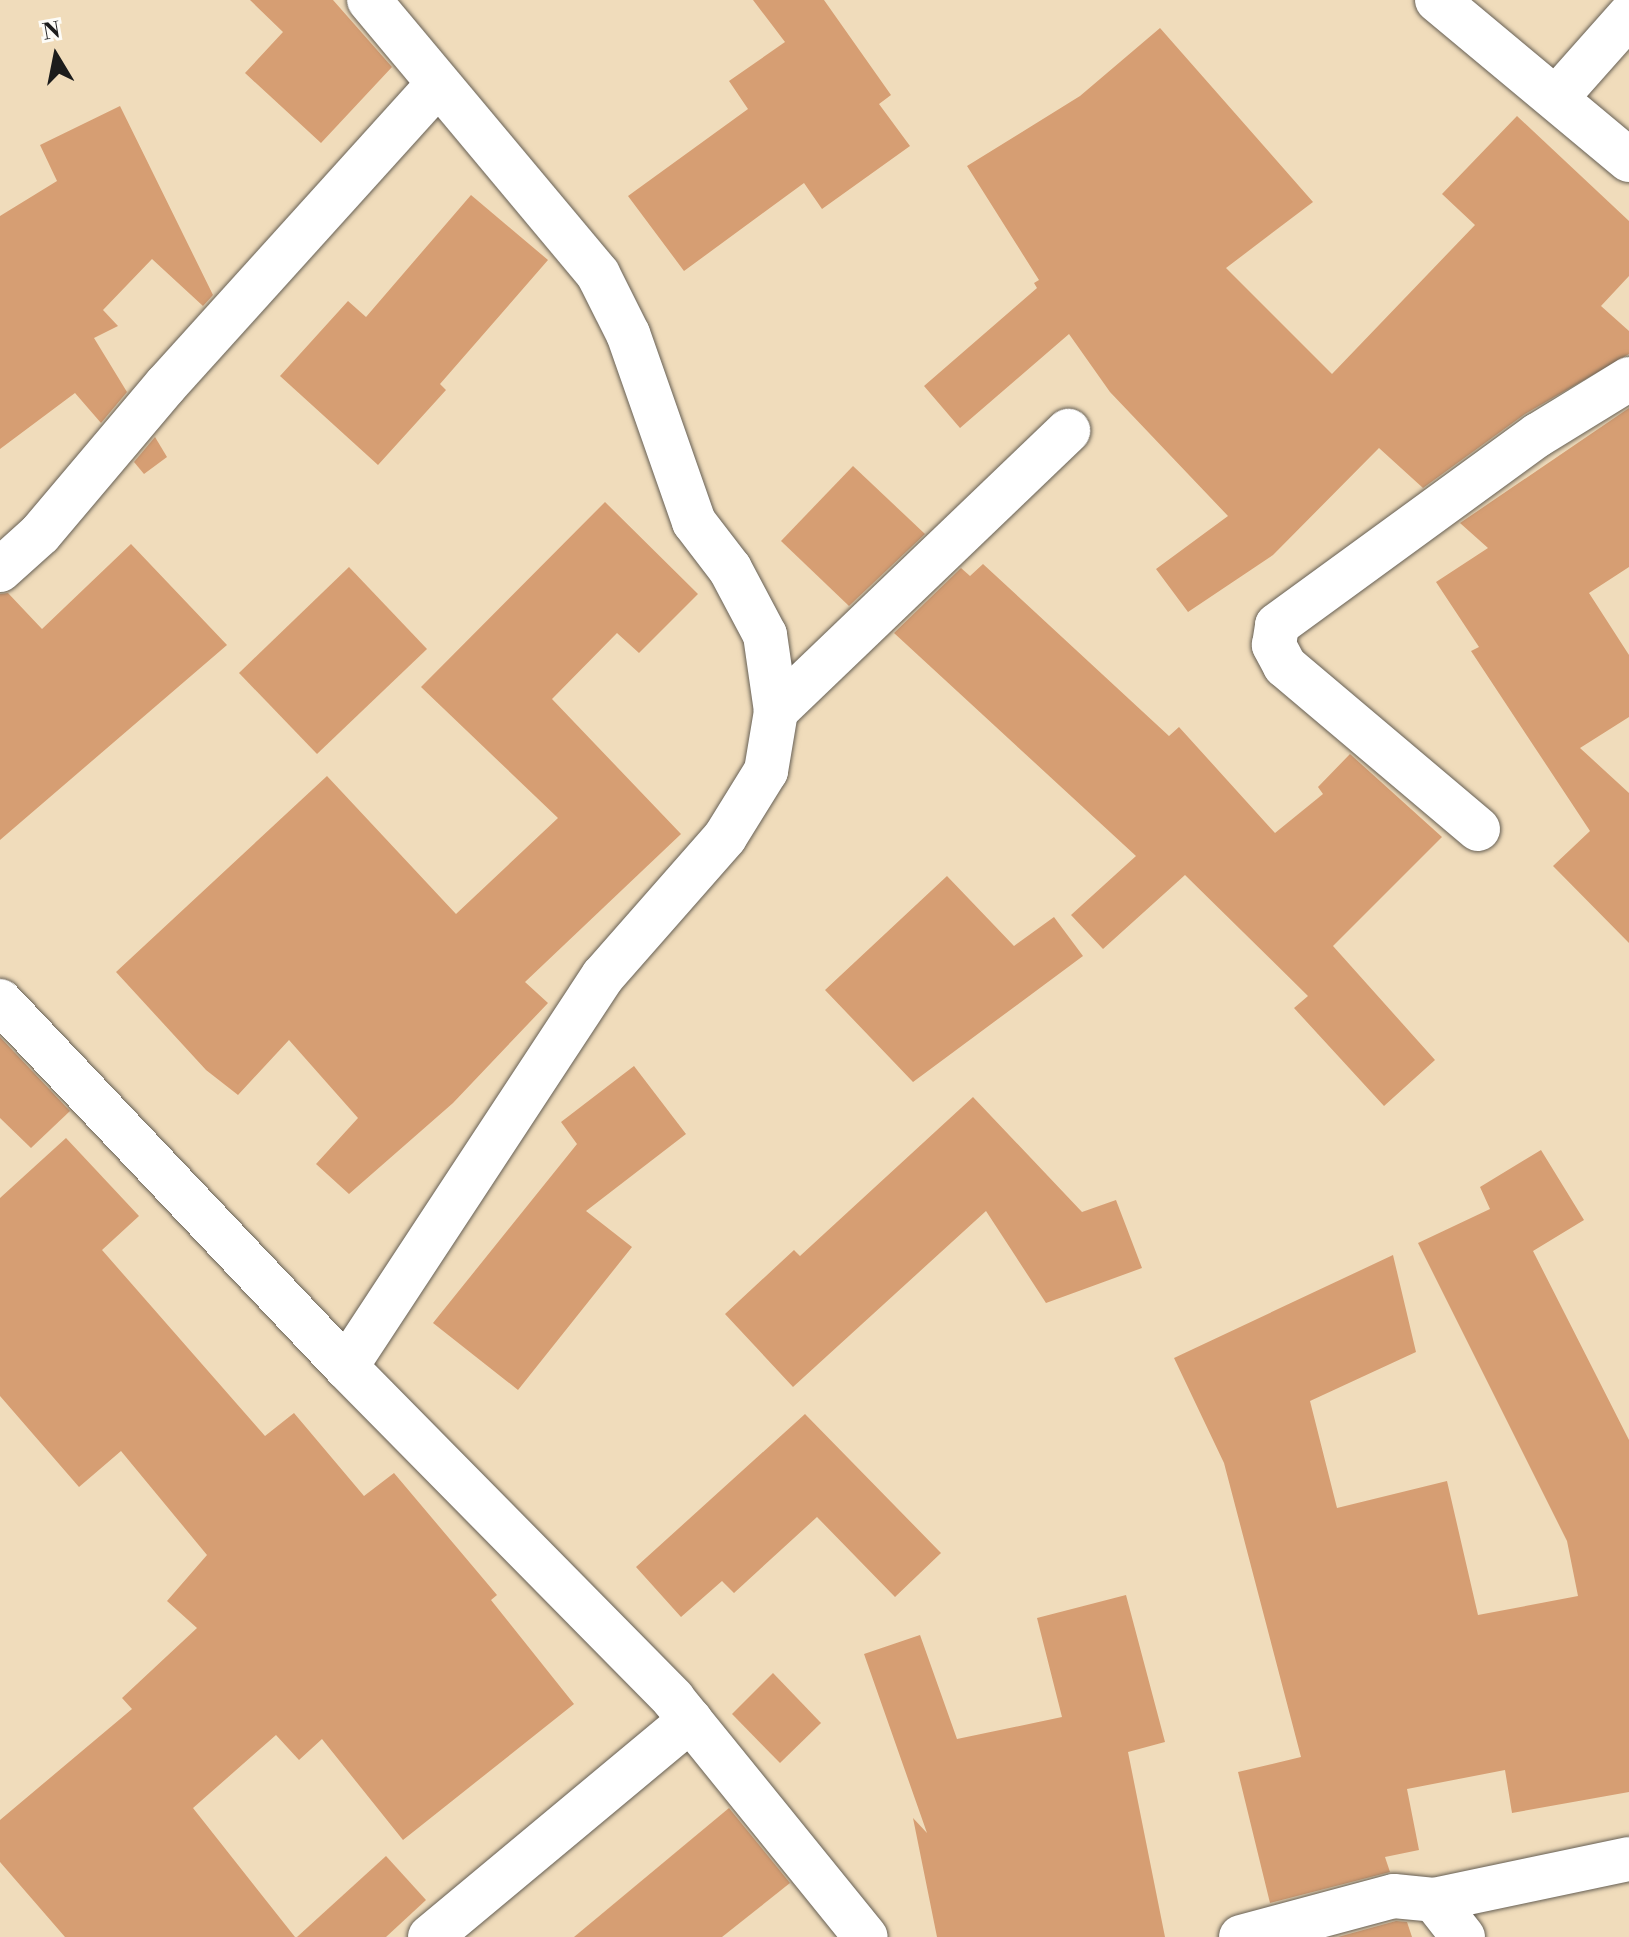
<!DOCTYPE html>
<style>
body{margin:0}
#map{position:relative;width:1629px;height:1937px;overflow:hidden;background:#f0dcbb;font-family:"Libre Bodoni",serif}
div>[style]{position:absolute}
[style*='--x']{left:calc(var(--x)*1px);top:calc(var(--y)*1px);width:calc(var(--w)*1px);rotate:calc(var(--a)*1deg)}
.building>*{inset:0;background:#d69e73}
.roads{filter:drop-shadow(0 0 2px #665f54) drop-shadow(0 0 2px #665f54)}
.street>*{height:44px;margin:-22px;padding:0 22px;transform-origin:22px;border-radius:22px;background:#fff}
span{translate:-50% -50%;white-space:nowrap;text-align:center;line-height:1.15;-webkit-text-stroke:7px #fdfcf7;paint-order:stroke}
.north{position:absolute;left:16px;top:16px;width:80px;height:80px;-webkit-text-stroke:6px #fdfcf7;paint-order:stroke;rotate:350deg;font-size:22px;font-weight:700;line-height:32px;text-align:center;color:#1c1c1c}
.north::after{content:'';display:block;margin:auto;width:28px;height:36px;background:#1c1c1c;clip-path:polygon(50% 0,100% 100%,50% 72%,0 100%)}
</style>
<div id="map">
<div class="building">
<i style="clip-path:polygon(250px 0,333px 0,392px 67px,321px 143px,245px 73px,283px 32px)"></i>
<i style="clip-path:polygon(753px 0,824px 0,891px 95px,879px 104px,910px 146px,822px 209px,804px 183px,684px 271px,628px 196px,748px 109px,729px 81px,785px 42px)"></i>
<i style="clip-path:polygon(1160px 28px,1313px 202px,1226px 268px,1332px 374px,1475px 225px,1442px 194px,1517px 116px,1629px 221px,1629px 276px,1601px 306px,1629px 331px,1629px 354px,1525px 414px,1423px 488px,1379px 448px,1273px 555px,1188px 612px,1156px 569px,1228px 516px,1110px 392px,1069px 334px,960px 428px,924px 386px,1037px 288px,1034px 283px,1039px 280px,967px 166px,1080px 96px)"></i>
<i style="clip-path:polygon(120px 106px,213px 295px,203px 306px,152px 259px,103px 310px,118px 326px,94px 338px,127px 392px,101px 423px,75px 393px,0 449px,0 216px,57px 181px,40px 145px)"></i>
<i style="clip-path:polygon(471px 195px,548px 260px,440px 384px,446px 390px,378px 465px,280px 376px,348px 301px,366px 317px)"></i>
<i style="clip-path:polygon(1629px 408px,1629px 567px,1589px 593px,1629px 655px,1629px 717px,1580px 748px,1629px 793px,1629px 943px,1553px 866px,1590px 831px,1471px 651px,1479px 647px,1436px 582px,1488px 548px,1460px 523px)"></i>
<i style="clip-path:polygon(155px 437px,167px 457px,144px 474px,134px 462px)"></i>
<i style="clip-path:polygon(853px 466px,925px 534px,849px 606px,781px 541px)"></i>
<i style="clip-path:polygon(605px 502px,698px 594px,639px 653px,617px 633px,552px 699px,681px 834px,525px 982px,548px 1003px,453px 1103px,349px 1194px,316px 1164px,358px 1118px,289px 1040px,238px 1095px,206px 1070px,116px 972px,327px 776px,456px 914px,558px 818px,421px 687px)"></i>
<i style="clip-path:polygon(131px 544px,227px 645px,0 840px,0 594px,8px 593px,42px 629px)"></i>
<i style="clip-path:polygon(983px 564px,1169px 736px,1179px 727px,1275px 833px,1323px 794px,1318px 787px,1350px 754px,1442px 837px,1333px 946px,1435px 1060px,1384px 1106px,1294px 1008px,1308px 996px,1185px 875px,1103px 949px,1071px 915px,1136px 856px,894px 633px,961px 568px,970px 576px)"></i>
<i style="clip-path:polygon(349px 567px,427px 649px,317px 754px,239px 673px)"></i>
<i style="clip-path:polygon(947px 876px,1014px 946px,1054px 917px,1083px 956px,913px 1082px,825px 990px)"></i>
<i style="clip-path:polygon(0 1037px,70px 1111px,31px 1148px,0 1118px)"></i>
<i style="clip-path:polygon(634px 1066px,686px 1134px,586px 1211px,632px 1247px,518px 1390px,433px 1323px,577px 1144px,561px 1122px)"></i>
<i style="clip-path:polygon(973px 1097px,1082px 1212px,1116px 1200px,1142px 1268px,1046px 1303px,986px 1211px,793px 1387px,725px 1314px,794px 1250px,800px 1256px)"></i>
<i style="clip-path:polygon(66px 1138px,139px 1216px,102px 1250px,265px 1436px,294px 1413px,364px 1496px,394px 1473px,497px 1595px,491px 1600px,574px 1704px,403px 1840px,322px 1739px,299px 1760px,276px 1735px,193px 1808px,295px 1937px,65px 1937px,0 1862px,0 1820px,132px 1709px,122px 1698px,197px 1628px,167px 1601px,207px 1555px,121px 1451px,79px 1487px,0 1396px,0 1198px)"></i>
<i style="clip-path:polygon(1541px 1150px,1584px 1220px,1533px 1251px,1629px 1440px,1629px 1792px,1512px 1813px,1505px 1770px,1407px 1789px,1419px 1850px,1385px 1857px,1390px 1872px,1270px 1903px,1238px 1772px,1301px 1757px,1224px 1463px,1174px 1358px,1393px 1255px,1416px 1352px,1310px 1401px,1337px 1508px,1447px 1481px,1478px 1615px,1578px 1596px,1567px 1541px,1418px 1243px,1490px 1209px,1480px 1187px)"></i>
<i style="clip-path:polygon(805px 1414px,941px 1553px,895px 1597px,817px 1517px,734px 1593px,722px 1581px,681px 1617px,636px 1567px)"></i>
<i style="clip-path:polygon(1126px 1595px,1165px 1742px,1128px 1752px,1165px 1937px,937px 1937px,913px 1818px,927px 1833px,864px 1654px,920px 1635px,957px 1739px,1062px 1717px,1037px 1618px)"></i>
<i style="clip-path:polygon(773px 1673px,821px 1723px,780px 1763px,732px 1714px)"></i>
<i style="clip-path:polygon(729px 1808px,790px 1883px,722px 1937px,574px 1937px)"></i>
<i style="clip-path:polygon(386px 1856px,426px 1900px,386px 1937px,297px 1937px)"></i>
<i style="clip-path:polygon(1396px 1921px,1407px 1922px,1412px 1937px,1338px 1937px)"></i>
</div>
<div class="roads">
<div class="street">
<i style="--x:1437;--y:0;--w:250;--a:39.8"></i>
<i style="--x:1557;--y:97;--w:108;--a:-48.4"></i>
<i style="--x:0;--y:570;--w:54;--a:-42"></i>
<i style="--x:40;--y:534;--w:195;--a:-49.8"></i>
<i style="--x:166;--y:385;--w:404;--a:-47.9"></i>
<i style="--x:776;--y:711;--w:405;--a:-43.8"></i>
<i style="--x:1478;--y:829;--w:253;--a:-139.8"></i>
<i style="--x:1285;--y:666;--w:24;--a:-118"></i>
<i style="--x:1274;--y:645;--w:20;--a:-81"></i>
<i style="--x:1277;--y:625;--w:323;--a:-36.1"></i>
<i style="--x:1538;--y:435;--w:107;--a:-31.6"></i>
<i style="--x:0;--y:1001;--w:504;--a:46.61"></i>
<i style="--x:346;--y:1367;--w:466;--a:45.4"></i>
<i style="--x:673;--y:1699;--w:306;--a:51"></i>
<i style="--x:346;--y:1367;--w:468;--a:-56.7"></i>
<i style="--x:603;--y:976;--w:185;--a:-48.7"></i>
<i style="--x:725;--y:837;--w:78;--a:-58.2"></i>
<i style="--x:766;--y:771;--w:61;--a:-80.5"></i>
<i style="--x:776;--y:711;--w:77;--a:-98.2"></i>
<i style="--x:765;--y:635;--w:75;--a:-117.9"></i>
<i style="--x:730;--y:569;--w:59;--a:-127.5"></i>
<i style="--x:694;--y:522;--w:199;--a:-109.3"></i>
<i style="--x:628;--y:334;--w:67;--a:-116.6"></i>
<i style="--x:598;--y:274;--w:357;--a:-129.9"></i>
<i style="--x:1434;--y:1900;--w:199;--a:-11.9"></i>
<i style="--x:430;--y:1937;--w:339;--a:-39.8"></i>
<i style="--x:1241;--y:1937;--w:158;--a:-15"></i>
<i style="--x:1394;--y:1896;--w:40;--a:5.7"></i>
<i style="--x:1434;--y:1900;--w:47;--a:51.9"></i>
</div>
</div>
<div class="north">N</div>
</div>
